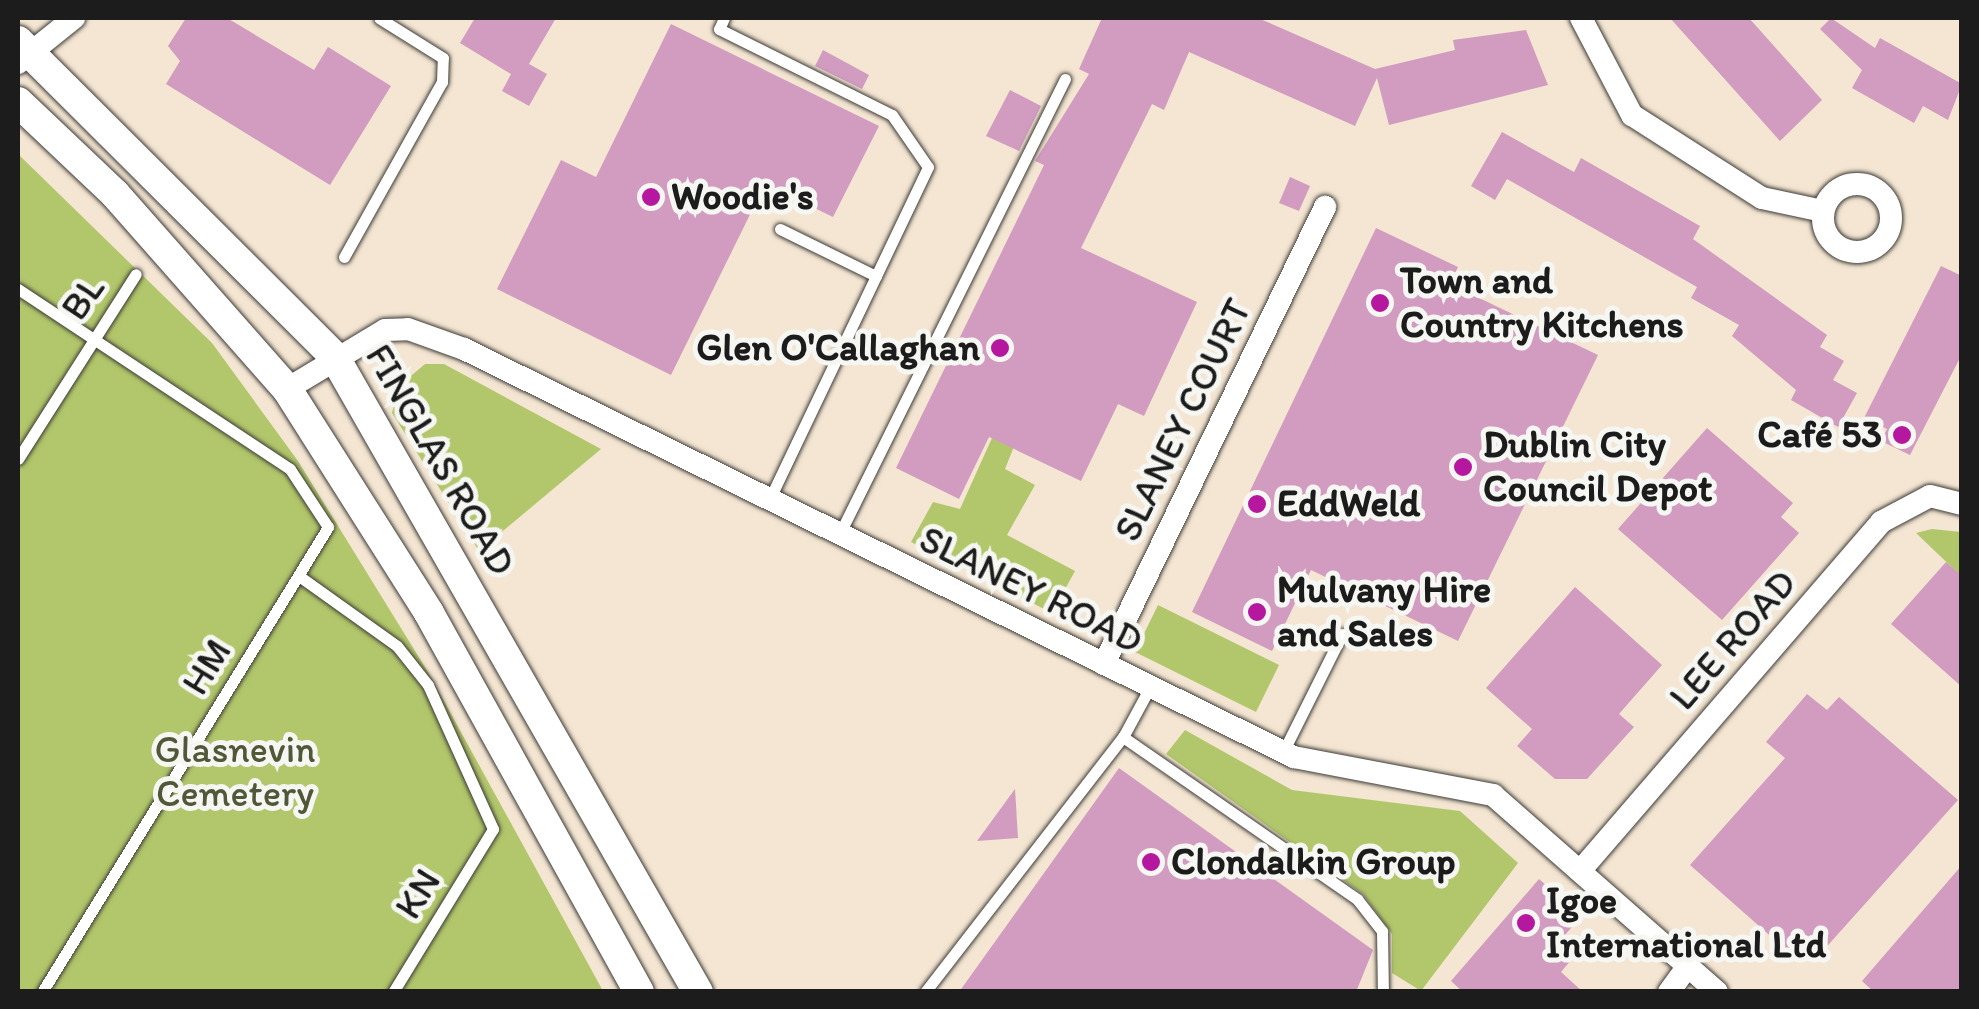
<!DOCTYPE html>
<meta charset="utf-8">
<style>
body{margin:0}
#map{position:relative;width:1979px;height:1009px;overflow:hidden;background:#f4e6d2;font-family:Itim,sans-serif}
div>[style]{position:absolute}
[style*='--x']{left:calc(var(--x)*1px);top:calc(var(--y)*1px);width:calc(var(--w)*1px);rotate:calc(var(--a)*1deg)}
.green>*{inset:0;background:#b2c76b}
.building>*{inset:0;background:#d19cc0}
.roads{filter:drop-shadow(0 0 2px #3c3a37) drop-shadow(0 0 2px #3c3a37)}
.service>*{height:11px;margin:-5.5px;padding:0 5.5px;transform-origin:5.5px;border-radius:5.5px;background:#fff}
.minor>*{height:22px;margin:-11px;padding:0 11px;transform-origin:11px;border-radius:11px;background:#fff}
.minor>.ring{margin:-11px;padding:0;box-sizing:content-box;background:none;border:22px solid #fff;border-radius:50%}
.secondary>*{height:30px;margin:-15px;padding:0 15px;transform-origin:15px;border-radius:15px;background:#fff}
.dots>*{width:28px;height:28px;translate:-50% -50%;box-sizing:border-box;border:5px solid #f6f6f2;border-radius:50%}
span{translate:-50% -50%;white-space:nowrap;text-align:center;line-height:1.15;-webkit-text-stroke:10px #f6f6f2;paint-order:stroke}
.poi-label{font-size:38px;color:#1c1c1c;font-weight:700}
.left{translate:0 -50%;text-align:left}
.right{translate:-100% -50%;text-align:right}
.street-label{font-size:38px;color:#1c1c1c}
.park-label{font-size:38px;color:#505838}
.frame{position:absolute;inset:0;border:20px solid #1c1c1c;pointer-events:none}
</style>
<div id="map">
<div class="green">
<i style="clip-path:polygon(18px 154px,212px 343px,298px 461px,428px 672px,603px 991px,18px 991px)"></i>
<i style="clip-path:polygon(1028px 358px,1029px 409px,1005px 469px,1035px 485px,1007px 535px,1075px 571px,1052px 613px,911px 542px,933px 502px,960px 509px)"></i>
<i style="clip-path:polygon(425px 364px,444px 364px,601px 449px,479px 551px,392px 413px,399px 386px)"></i>
<i style="clip-path:polygon(1932px 529px,1961px 532px,1961px 576px,1916px 533px)"></i>
<i style="clip-path:polygon(1158px 605px,1279px 665px,1256px 712px,1135px 652px)"></i>
<i style="clip-path:polygon(1185px 730px,1292px 790px,1460px 811px,1518px 863px,1421px 991px,1392px 973px,1392px 934px,1363px 894px,1166px 754px)"></i>
</div>
<div class="building">
<i style="clip-path:polygon(186px 18px,227px 18px,314px 70px,328px 47px,391px 86px,330px 185px,166px 84px,180px 61px,168px 46px)"></i>
<i style="clip-path:polygon(475px 18px,556px 18px,529px 64px,547px 74px,529px 106px,502px 91px,511px 74px,460px 43px)"></i>
<i style="clip-path:polygon(1102px 18px,1258px 18px,1375px 69px,1455px 50px,1453px 40px,1526px 30px,1548px 85px,1389px 125px,1377px 78px,1355px 126px,1189px 52px,1164px 110px,1152px 104px,1081px 248px,1197px 302px,1144px 416px,1118px 404px,1081px 481px,989px 437px,959px 499px,896px 468px,1044px 165px,1035px 161px,1089px 74px,1079px 69px)"></i>
<i style="clip-path:polygon(1670px 18px,1749px 18px,1822px 100px,1780px 141px)"></i>
<i style="clip-path:polygon(1831px 18px,1875px 48px,1880px 38px,1962px 84px,1948px 120px,1923px 106px,1914px 123px,1852px 88px,1862px 70px,1820px 29px)"></i>
<i style="clip-path:polygon(671px 24px,879px 126px,833px 217px,765px 184px,671px 375px,497px 289px,561px 160px,596px 177px)"></i>
<i style="clip-path:polygon(823px 50px,869px 75px,862px 89px,815px 66px)"></i>
<i style="clip-path:polygon(1010px 90px,1041px 106px,1019px 151px,986px 136px)"></i>
<i style="clip-path:polygon(1502px 132px,1574px 172px,1581px 158px,1700px 226px,1693px 239px,1827px 335px,1820px 347px,1844px 361px,1833px 380px,1857px 393px,1838px 427px,1791px 400px,1796px 390px,1732px 336px,1739px 325px,1691px 298px,1697px 287px,1507px 179px,1495px 200px,1471px 186px)"></i>
<i style="clip-path:polygon(1290px 177px,1310px 186px,1299px 211px,1279px 203px)"></i>
<i style="clip-path:polygon(1376px 228px,1458px 267px,1450px 284px,1598px 355px,1458px 641px,1311px 570px,1272px 651px,1192px 612px)"></i>
<i style="clip-path:polygon(1941px 266px,1962px 276px,1962px 354px,1910px 455px,1881px 441px,1887px 429px,1864px 418px)"></i>
<i style="clip-path:polygon(1707px 428px,1793px 503px,1781px 517px,1799px 533px,1722px 620px,1618px 529px)"></i>
<i style="clip-path:polygon(1946px 562px,1962px 576px,1962px 687px,1891px 624px)"></i>
<i style="clip-path:polygon(1575px 587px,1662px 665px,1619px 714px,1634px 727px,1587px 779px,1555px 779px,1517px 746px,1532px 729px,1486px 688px)"></i>
<i style="clip-path:polygon(1807px 694px,1827px 710px,1839px 697px,1958px 800px,1821px 953px,1808px 941px,1794px 957px,1690px 865px,1785px 758px,1766px 742px)"></i>
<i style="clip-path:polygon(1119px 768px,1373px 950px,1356px 992px,959px 992px)"></i>
<i style="clip-path:polygon(1015px 789px,1018px 838px,977px 841px)"></i>
<i style="clip-path:polygon(1962px 865px,1962px 992px,1874px 992px,1862px 981px)"></i>
<i style="clip-path:polygon(1539px 879px,1581px 916px,1565px 935px,1581px 948px,1561px 972px,1583px 992px,1463px 992px,1451px 981px)"></i>
</div>
<div class="roads">
<div class="service">
<i style="--x:724;--y:18;--w:12;--a:114"></i>
<i style="--x:719;--y:29;--w:193;--a:26.4"></i>
<i style="--x:892;--y:115;--w:63;--a:55.3"></i>
<i style="--x:928;--y:167;--w:370;--a:115.5"></i>
<i style="--x:780;--y:229;--w:107;--a:26.1"></i>
<i style="--x:344;--y:257;--w:201;--a:-60.8"></i>
<i style="--x:442;--y:82;--w:24;--a:-88"></i>
<i style="--x:443;--y:58;--w:75;--a:-148"></i>
<i style="--x:18;--y:289;--w:326;--a:33.5"></i>
<i style="--x:290;--y:469;--w:69;--a:56.8"></i>
<i style="--x:328;--y:527;--w:546;--a:121.59"></i>
<i style="--x:18;--y:459;--w:219;--a:-57.5"></i>
<i style="--x:839;--y:535;--w:509;--a:-63.64"></i>
<i style="--x:299;--y:576;--w:120;--a:35.5"></i>
<i style="--x:397;--y:646;--w:50;--a:51.5"></i>
<i style="--x:428;--y:685;--w:158;--a:65.7"></i>
<i style="--x:493;--y:829;--w:191;--a:121.5"></i>
<i style="--x:1123;--y:737;--w:285;--a:34.7"></i>
<i style="--x:1357;--y:899;--w:41;--a:52"></i>
<i style="--x:1382;--y:931;--w:61;--a:89.1"></i>
<i style="--x:1283;--y:752;--w:132;--a:-63.4"></i>
<i style="--x:925;--y:992;--w:323;--a:-52.2"></i>
<i style="--x:1123;--y:737;--w:57;--a:-61.6"></i>
</div>
<div class="minor">
<i style="--x:1581;--y:18;--w:110;--a:62.3"></i>
<i style="--x:1632;--y:115;--w:154;--a:32.6"></i>
<i style="--x:1762;--y:198;--w:62;--a:12"></i>
<i style="--x:18;--y:63;--w:72;--a:-38.8"></i>
<i class="ring" style="left:1823px;top:184px;width:46px;height:46px"></i>
<i style="--x:287;--y:389;--w:114;--a:-31"></i>
<i style="--x:385;--y:330;--w:23;--a:-2"></i>
<i style="--x:408;--y:329;--w:59;--a:19.7"></i>
<i style="--x:464;--y:349;--w:925;--a:26.18"></i>
<i style="--x:1294;--y:757;--w:203;--a:10.8"></i>
<i style="--x:1493;--y:795;--w:298;--a:41.3"></i>
<i style="--x:1104;--y:664;--w:508;--a:-64.19"></i>
<i style="--x:1580;--y:871;--w:461;--a:-49.2"></i>
<i style="--x:1881;--y:522;--w:55;--a:-28"></i>
<i style="--x:1930;--y:496;--w:33;--a:14"></i>
<i style="--x:1669;--y:992;--w:32;--a:-54"></i>
</div>
<div class="secondary">
<i style="--x:18;--y:41;--w:446;--a:44.9"></i>
<i style="--x:334;--y:356;--w:733;--a:60.22"></i>
<i style="--x:18;--y:102;--w:134;--a:43.5"></i>
<i style="--x:115;--y:194;--w:260;--a:48.6"></i>
<i style="--x:287;--y:389;--w:265;--a:57.6"></i>
<i style="--x:429;--y:613;--w:433;--a:61"></i>
</div>
</div>
<div class="dots">
<i style="left:651px;top:197px;background:#b5179e"></i>
<i style="left:1380px;top:303px;background:#b5179e"></i>
<i style="left:1000px;top:348px;background:#b5179e"></i>
<i style="left:1902px;top:435px;background:#b5179e"></i>
<i style="left:1463px;top:467px;background:#b5179e"></i>
<i style="left:1257px;top:504px;background:#b5179e"></i>
<i style="left:1257px;top:612px;background:#b5179e"></i>
<i style="left:1151px;top:862px;background:#b5179e"></i>
<i style="left:1526px;top:923px;background:#b5179e"></i>
</div>
<div class="poi-label">
<span class="left" style="left:671px;top:197px">Woodie's</span>
<span class="left" style="left:1400px;top:303px">Town and<br>Country Kitchens</span>
<span class="right" style="left:980px;top:348px">Glen O'Callaghan</span>
<span class="right" style="left:1882px;top:435px">Café 53</span>
<span class="left" style="left:1483px;top:467px">Dublin City<br>Council Depot</span>
<span class="left" style="left:1277px;top:504px">EddWeld</span>
<span class="left" style="left:1277px;top:612px">Mulvany Hire<br>and Sales</span>
<span class="left" style="left:1171px;top:862px">Clondalkin Group</span>
<span class="left" style="left:1546px;top:923px">Igoe<br>International Ltd</span>
</div>
<div class="street-label">
<span style="left:83px;top:298px;rotate:-55deg">BL</span>
<span style="left:1183px;top:420px;rotate:-64deg">SLANEY COURT</span>
<span style="left:440px;top:460px;rotate:60deg">FINGLAS ROAD</span>
<span style="left:1031px;top:590px;rotate:26deg">SLANEY ROAD</span>
<span style="left:1733px;top:640px;rotate:-49deg">LEE ROAD</span>
<span style="left:207px;top:667px;rotate:-58deg">HM</span>
<span style="left:418px;top:894px;rotate:-58deg">KN</span>
</div>
<div class="park-label">
<span style="left:235px;top:772px">Glasnevin<br>Cemetery</span>
</div>
<div class="frame"></div>
</div>
